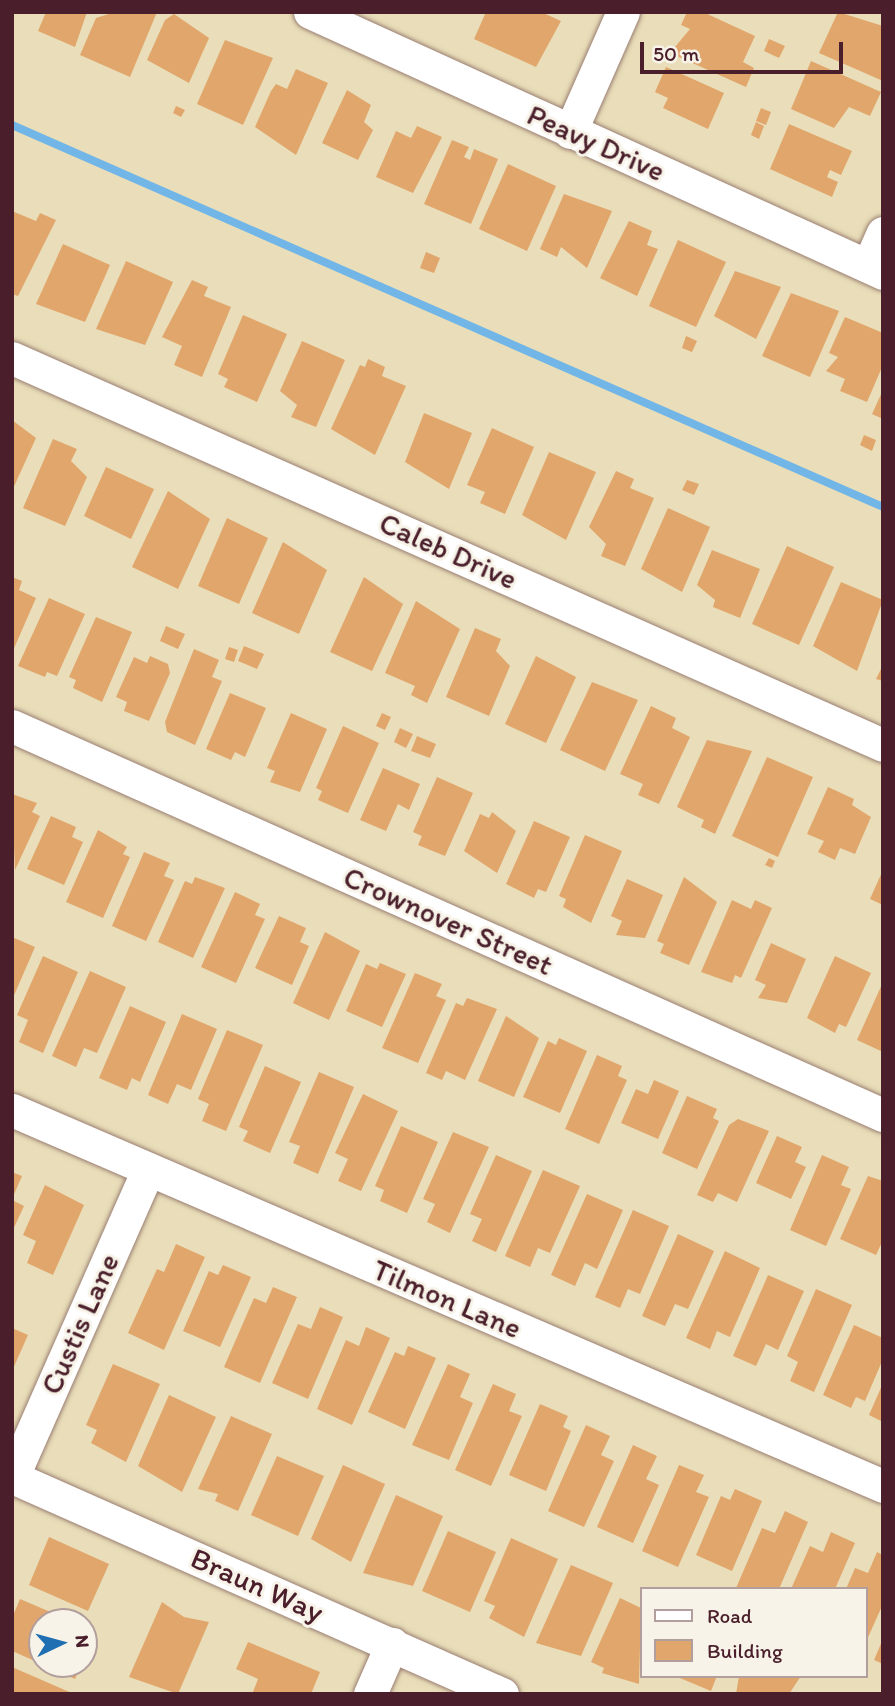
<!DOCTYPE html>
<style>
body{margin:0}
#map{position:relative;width:895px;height:1706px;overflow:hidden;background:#e9deb9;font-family:Itim,sans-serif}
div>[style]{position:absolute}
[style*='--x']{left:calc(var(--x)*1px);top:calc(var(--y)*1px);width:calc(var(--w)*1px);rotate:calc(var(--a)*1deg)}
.stream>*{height:8px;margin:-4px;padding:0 4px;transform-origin:4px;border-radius:4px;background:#71b6e7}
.building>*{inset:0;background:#e1a66c}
.roads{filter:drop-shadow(0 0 2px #9a7e72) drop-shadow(0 0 2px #9a7e72)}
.street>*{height:33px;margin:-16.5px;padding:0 16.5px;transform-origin:16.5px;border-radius:16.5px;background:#fff}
span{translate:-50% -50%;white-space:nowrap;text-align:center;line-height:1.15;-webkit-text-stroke:6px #f7f3e8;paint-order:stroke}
.street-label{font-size:30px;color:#4a1f2b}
.frame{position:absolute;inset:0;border:14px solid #4a1f2b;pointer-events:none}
.legend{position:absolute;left:640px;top:1587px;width:228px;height:91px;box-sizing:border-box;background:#f7f3e8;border:2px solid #b29e9c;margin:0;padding:9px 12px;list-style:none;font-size:21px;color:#4a1f2b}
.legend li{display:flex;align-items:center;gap:14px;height:35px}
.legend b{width:35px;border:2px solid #b29e9c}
.north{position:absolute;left:28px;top:1608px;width:70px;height:70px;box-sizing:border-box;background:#f7f3e8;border:2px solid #b29e9c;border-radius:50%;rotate:85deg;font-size:19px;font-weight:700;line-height:28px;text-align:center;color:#4a1f2b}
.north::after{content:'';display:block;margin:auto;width:24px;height:32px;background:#1f6fb2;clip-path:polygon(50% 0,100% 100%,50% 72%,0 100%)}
.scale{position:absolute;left:640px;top:42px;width:203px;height:32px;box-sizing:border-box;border:4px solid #4a1f2b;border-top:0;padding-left:9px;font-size:21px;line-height:24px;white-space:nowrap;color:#4a1f2b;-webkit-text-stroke:5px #f7f3e8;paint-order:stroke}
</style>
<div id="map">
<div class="stream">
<i style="--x:12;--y:125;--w:951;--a:23.68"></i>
</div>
<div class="building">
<i style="clip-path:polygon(46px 12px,87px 12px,75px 47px,38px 31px)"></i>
<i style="clip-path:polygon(115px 12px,157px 12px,130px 77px,80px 55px,96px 18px)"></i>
<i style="clip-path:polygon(486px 12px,541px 12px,561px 21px,536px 67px,474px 39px)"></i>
<i style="clip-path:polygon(687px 12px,703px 12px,755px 36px,743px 62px,754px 68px,746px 87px,670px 53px,690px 29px,681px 25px)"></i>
<i style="clip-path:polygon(838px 12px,883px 26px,883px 81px,819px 53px)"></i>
<i style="clip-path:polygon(174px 14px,209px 38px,189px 83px,147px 60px,165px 20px)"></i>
<i style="clip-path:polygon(769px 39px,785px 46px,779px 58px,764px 51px)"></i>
<i style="clip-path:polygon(225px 40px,273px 58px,243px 125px,197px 104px)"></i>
<i style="clip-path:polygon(811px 61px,881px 92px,870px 116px,849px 107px,834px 128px,791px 109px)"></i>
<i style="clip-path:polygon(666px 67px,724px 93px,708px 129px,663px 108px,668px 98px,655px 92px)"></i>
<i style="clip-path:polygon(296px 69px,328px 83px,296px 155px,255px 127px,271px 91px,276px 84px,287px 89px)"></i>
<i style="clip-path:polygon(347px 90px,371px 105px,364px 122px,373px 130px,358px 160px,322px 143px)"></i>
<i style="clip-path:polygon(176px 106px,185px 110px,181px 117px,173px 113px)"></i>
<i style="clip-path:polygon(761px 108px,771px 112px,766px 125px,756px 121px)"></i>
<i style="clip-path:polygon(756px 122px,764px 126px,759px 139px,751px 135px)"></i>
<i style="clip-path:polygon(789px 124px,852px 151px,841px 175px,830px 170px,827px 177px,838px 182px,832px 197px,770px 169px)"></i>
<i style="clip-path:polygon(417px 126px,442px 137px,413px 193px,376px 177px,396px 131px,411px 138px)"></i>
<i style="clip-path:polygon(452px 140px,469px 147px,464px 157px,470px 160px,474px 149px,498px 159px,471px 224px,424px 204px)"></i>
<i style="clip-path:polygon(508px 164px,556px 186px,527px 251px,479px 229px)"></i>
<i style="clip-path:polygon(564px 194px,612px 211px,587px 268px,561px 247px,557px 257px,540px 249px)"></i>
<i style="clip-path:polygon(12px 211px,36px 221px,40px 213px,56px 220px,18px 296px,12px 294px)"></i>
<i style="clip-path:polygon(629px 221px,652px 231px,647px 245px,658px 249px,637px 296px,600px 278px)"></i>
<i style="clip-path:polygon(678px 240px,726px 262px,696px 327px,649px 306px)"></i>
<i style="clip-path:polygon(63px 244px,110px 265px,85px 322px,36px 304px)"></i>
<i style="clip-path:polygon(426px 252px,440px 258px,434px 273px,420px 268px)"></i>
<i style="clip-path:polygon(126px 261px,173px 282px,145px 345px,96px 329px)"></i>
<i style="clip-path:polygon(735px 271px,781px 287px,756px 339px,714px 316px)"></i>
<i style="clip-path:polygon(192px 280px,208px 287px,204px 296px,231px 307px,202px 377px,174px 365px,182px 346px,162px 337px)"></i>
<i style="clip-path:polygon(791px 293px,839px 311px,810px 377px,762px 356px)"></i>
<i style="clip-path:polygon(243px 315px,287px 334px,257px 402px,224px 387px,228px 379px,218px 374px)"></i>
<i style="clip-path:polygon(845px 317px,883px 333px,883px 365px,867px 402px,840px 391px,845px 379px,826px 371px,838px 357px,829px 353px)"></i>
<i style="clip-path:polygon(686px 336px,697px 341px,692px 352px,682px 348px)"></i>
<i style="clip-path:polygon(302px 341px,345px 360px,316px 427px,291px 417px,297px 405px,280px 391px)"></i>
<i style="clip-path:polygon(368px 359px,385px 367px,382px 376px,406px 386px,375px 455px,331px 429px,360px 365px,365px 367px)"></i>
<i style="clip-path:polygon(883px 390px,883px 419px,872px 414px)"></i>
<i style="clip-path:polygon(424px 413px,472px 433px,449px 489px,405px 462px)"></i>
<i style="clip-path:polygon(12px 420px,36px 438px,12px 491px)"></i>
<i style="clip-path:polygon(492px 428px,534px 447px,505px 514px,480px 503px,485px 492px,467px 485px)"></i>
<i style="clip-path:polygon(864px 435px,876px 440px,872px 451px,860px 445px)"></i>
<i style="clip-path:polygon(53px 439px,77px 449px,71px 461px,87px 477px,65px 526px,23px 508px)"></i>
<i style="clip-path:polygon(549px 452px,596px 472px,566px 540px,522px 515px)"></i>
<i style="clip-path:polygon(106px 467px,154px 489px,131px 539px,84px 516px)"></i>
<i style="clip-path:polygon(616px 471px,634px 479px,630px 488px,654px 498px,625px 566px,601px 556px,606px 544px,589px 527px)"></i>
<i style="clip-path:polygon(687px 480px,699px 484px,694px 495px,682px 490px)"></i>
<i style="clip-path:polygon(168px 491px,210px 519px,178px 589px,132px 567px)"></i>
<i style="clip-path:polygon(668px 508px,710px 527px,682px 592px,641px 569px)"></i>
<i style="clip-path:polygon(227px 518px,268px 538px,239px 604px,198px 586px)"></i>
<i style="clip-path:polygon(283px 542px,327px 570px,299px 634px,252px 613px)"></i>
<i style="clip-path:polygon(787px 546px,834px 567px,799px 645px,752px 624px)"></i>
<i style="clip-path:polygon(712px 550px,760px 569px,740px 618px,713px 607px,715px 600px,697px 585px)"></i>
<i style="clip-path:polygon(12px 577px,22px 581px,19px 590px,36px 598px,12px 653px)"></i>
<i style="clip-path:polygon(364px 577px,403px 604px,372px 671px,330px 652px)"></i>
<i style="clip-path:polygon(841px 582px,883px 600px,857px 671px,813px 646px)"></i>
<i style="clip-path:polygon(49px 598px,85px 614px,57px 676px,47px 672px,45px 677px,18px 666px)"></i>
<i style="clip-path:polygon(416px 601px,460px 629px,427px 703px,411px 695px,415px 686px,385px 673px)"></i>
<i style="clip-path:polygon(96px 617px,132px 632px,102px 702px,73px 688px,76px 680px,69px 677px)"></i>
<i style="clip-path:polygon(166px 626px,185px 634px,178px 649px,160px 641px)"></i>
<i style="clip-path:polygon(475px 628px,501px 639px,496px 651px,510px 666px,489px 716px,446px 697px)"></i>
<i style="clip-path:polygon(244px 646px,264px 654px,257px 669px,238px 661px)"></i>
<i style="clip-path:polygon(229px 647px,238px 650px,234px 662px,225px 659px)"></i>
<i style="clip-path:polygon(194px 649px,219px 660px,212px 677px,222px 681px,195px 745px,167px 732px,165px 722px)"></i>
<i style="clip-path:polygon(150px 656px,168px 664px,170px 673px,149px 721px,124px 711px,127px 702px,116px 697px,134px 657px,147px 663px)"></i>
<i style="clip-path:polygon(536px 656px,576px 677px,546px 743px,505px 724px)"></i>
<i style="clip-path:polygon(883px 665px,883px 681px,876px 679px)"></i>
<i style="clip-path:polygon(592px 682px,638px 700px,605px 771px,560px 750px)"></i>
<i style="clip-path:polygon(230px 693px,266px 708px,245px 757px,235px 752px,231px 760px,206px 749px)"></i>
<i style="clip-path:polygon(651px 706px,676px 718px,672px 728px,690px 737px,659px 804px,638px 795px,643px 784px,620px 774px)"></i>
<i style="clip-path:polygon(291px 713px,327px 729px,300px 792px,270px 782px,275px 771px,267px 768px)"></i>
<i style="clip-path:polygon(382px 713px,391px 717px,385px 730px,376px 726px)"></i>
<i style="clip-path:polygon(343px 726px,379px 743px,348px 813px,318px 800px,322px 791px,316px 788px)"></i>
<i style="clip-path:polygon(400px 728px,413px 734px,406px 748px,394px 742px)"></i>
<i style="clip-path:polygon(417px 736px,436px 744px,430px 758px,411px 751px)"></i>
<i style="clip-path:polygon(707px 740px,752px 751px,715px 834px,701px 827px,704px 820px,677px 807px)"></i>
<i style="clip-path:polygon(767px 757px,813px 777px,778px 857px,732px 836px)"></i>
<i style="clip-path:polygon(383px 768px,420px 784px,409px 810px,398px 804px,386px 831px,360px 820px)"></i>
<i style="clip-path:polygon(437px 777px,473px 793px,445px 856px,418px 845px,422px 836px,413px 832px)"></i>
<i style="clip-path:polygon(828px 787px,854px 799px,852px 805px,871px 817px,855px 854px,840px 848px,835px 860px,818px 852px,824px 841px,807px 834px)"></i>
<i style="clip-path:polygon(12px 794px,37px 803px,32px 812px,40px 816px,15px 870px)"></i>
<i style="clip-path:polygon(492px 812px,516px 831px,497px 873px,464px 851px,480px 814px,489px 818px)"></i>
<i style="clip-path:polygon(51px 816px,76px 827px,72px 837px,83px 842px,64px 885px,27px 869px)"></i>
<i style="clip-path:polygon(534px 821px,570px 837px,546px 892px,538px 889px,534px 898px,506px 884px)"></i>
<i style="clip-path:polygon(98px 830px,127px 847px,123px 854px,130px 857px,103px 918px,66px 902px)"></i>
<i style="clip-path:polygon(585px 835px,622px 851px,591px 923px,563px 907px,566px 899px,559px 896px)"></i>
<i style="clip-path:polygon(144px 852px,170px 863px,164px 876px,174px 880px,146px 941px,112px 926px)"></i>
<i style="clip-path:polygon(769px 858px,775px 861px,772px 868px,765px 865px)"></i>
<i style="clip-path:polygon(883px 870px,883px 905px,870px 899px)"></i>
<i style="clip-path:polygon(195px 877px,225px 888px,193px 958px,158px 942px,185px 881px,192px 884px)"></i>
<i style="clip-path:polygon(684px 877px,717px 902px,689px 965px,660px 953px,664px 944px,657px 941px)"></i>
<i style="clip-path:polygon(627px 879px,663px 895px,645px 938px,616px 935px,622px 921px,611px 916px)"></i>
<i style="clip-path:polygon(235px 892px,260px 904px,255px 915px,265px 919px,236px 983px,201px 967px)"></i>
<i style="clip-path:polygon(732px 900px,751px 909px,755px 900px,772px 908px,741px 978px,735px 975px,732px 983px,701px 972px)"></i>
<i style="clip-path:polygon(279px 916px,306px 928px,300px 942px,309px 946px,292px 985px,255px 968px)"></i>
<i style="clip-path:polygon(325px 932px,360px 951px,329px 1020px,293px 1003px)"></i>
<i style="clip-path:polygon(12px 937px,35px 947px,12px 1000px)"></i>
<i style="clip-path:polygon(771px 943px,806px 959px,787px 1003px,758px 998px,766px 985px,755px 980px)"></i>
<i style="clip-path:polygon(43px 956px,78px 972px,43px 1053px,19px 1042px,28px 1020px,17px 1015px)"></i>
<i style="clip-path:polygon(835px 956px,871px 973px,846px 1027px,839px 1024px,835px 1033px,807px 1018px)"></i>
<i style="clip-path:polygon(380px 963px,406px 974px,382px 1027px,346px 1011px,366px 964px,377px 969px)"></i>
<i style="clip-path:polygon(90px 971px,126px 987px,97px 1053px,84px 1048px,76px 1067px,52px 1056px)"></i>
<i style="clip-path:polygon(415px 973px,442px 984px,436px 996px,446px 1000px,418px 1063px,382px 1048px)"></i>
<i style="clip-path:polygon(883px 982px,883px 1052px,857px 1040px)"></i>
<i style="clip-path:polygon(467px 998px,497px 1009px,465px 1080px,446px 1071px,442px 1080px,426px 1073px,456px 1003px,463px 1006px)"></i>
<i style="clip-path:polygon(130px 1006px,166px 1022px,140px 1082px,132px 1078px,127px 1090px,99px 1078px)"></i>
<i style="clip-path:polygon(182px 1014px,217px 1029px,191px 1090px,177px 1084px,168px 1104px,148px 1095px)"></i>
<i style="clip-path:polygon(506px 1016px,539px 1038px,514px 1097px,478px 1081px)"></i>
<i style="clip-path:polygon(227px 1030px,263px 1045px,226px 1131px,202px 1121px,209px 1104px,198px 1099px)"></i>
<i style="clip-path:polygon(559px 1038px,587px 1051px,560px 1113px,523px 1097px,548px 1041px,556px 1045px)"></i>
<i style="clip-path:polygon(597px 1055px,622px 1066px,618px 1076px,627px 1080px,599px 1144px,565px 1129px)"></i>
<i style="clip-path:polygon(265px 1066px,301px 1082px,270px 1153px,243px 1141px,248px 1131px,239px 1127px)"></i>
<i style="clip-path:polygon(319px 1072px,354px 1087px,318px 1174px,293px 1163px,300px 1146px,289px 1142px)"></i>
<i style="clip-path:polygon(654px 1080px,679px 1091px,658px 1139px,621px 1123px,636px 1089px,648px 1094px)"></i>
<i style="clip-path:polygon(363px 1094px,398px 1111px,361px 1191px,338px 1181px,348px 1159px,335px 1153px)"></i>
<i style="clip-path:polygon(687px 1096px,717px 1109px,713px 1118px,719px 1121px,697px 1169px,662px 1153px)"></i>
<i style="clip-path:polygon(738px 1119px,769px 1131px,737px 1202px,718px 1193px,713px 1202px,697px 1195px,729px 1125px)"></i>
<i style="clip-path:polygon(401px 1126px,438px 1142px,407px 1213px,380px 1201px,384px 1190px,375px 1186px)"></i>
<i style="clip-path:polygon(453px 1132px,489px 1147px,450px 1233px,427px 1222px,435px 1204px,423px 1199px)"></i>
<i style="clip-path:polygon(777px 1136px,802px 1147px,795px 1162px,806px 1167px,791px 1199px,756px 1183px)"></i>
<i style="clip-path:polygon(496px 1155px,532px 1171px,496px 1252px,472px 1241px,482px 1219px,470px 1214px)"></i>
<i style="clip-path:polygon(822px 1155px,849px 1167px,841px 1185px,851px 1189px,826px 1246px,790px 1230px)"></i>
<i style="clip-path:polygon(543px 1170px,580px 1186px,550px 1253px,538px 1248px,530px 1267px,505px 1256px)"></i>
<i style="clip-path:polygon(12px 1172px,22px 1176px,12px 1199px)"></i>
<i style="clip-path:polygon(868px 1176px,883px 1181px,883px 1240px,876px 1255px,840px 1239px)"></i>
<i style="clip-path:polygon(45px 1185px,84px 1205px,53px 1275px,27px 1263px,36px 1241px,23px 1235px)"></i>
<i style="clip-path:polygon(587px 1194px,623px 1210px,597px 1269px,585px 1263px,575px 1286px,551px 1275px)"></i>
<i style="clip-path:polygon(12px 1200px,24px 1206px,12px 1232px)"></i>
<i style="clip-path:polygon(633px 1210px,669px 1226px,640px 1294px,628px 1289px,620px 1308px,595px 1297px)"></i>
<i style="clip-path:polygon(678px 1234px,714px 1251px,688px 1309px,675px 1304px,665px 1326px,642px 1316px)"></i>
<i style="clip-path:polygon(176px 1244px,205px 1257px,164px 1350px,128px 1333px,157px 1269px,164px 1272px)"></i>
<i style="clip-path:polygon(725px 1251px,760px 1268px,730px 1337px,717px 1331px,710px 1349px,686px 1338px)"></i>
<i style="clip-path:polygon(223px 1265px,251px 1277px,220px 1347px,183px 1331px,209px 1271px,218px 1275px)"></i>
<i style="clip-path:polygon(768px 1275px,804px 1291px,778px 1350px,766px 1344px,756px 1366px,733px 1356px)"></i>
<i style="clip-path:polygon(273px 1287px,297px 1297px,260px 1383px,224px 1367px,254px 1298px,266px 1303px)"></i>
<i style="clip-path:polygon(816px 1289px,852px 1305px,814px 1392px,790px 1381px,798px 1362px,787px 1356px)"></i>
<i style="clip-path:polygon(320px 1307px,343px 1317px,308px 1399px,272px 1383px,298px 1324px,311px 1329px)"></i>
<i style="clip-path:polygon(854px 1325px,883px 1338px,883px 1359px,865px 1401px,856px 1397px,851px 1408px,823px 1395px)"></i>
<i style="clip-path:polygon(366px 1327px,390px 1338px,352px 1425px,317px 1409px,346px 1340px,359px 1346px)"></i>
<i style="clip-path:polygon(12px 1328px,28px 1335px,12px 1371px)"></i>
<i style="clip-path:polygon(408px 1346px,436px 1358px,405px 1429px,368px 1412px,395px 1352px,404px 1356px)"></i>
<i style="clip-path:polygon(113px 1364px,160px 1384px,126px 1462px,91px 1443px,97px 1430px,86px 1425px)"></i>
<i style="clip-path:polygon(448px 1364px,470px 1374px,460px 1397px,473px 1403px,449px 1460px,412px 1445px)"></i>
<i style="clip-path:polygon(883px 1383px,883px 1422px,869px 1415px)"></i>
<i style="clip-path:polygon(493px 1384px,516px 1394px,509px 1411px,522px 1416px,491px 1486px,455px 1470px)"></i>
<i style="clip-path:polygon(169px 1395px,216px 1417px,182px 1492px,138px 1466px)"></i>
<i style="clip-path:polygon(540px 1404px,568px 1416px,563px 1427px,571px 1431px,546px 1491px,509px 1475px)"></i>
<i style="clip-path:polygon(231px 1416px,272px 1434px,238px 1511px,215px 1501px,218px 1494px,198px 1489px)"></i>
<i style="clip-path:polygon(586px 1425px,610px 1436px,601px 1455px,614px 1461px,584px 1527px,548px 1511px)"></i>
<i style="clip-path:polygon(633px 1445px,657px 1456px,646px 1479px,659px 1485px,633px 1543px,597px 1527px)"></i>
<i style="clip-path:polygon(277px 1456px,324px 1476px,298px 1536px,251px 1515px)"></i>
<i style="clip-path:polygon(343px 1465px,385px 1484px,351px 1562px,311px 1539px)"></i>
<i style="clip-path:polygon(679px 1465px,704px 1475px,696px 1492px,709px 1497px,678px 1567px,642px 1551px)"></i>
<i style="clip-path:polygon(735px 1489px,762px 1501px,732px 1571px,696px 1555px,721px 1496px,730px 1500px)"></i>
<i style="clip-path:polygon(396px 1495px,443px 1516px,413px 1586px,363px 1573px)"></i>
<i style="clip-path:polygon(785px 1511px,808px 1522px,779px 1589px,736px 1588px,762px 1528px,775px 1533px)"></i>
<i style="clip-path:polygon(448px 1531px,496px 1552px,470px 1612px,422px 1591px)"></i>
<i style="clip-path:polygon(831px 1532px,855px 1543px,835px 1589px,791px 1589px,810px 1546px,823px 1552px)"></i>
<i style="clip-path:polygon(49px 1537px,109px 1564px,88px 1611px,29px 1585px)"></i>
<i style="clip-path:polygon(511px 1538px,558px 1559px,524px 1637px,489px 1618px,495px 1606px,484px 1601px)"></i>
<i style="clip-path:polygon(877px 1552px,883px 1555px,883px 1604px,865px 1644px,865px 1589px,846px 1589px,855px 1568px,868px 1573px)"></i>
<i style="clip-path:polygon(571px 1565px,613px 1583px,581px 1656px,536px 1643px)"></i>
<i style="clip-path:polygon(620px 1598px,641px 1608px,639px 1684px,602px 1673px,604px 1668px,591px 1662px)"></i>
<i style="clip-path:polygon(20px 1599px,74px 1622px,42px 1622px,42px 1664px,12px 1651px,12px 1618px)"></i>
<i style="clip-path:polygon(162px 1602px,184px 1617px,209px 1622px,178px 1694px,129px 1677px)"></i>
<i style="clip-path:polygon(84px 1626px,96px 1632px,84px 1659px)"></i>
<i style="clip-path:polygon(883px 1639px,883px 1664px,874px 1660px)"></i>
<i style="clip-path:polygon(248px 1642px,320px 1672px,311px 1694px,253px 1692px,258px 1679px,236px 1669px)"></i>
<i style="clip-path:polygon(42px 1664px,82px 1664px,75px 1679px)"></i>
<i style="clip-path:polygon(12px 1667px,74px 1694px,12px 1694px)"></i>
<i style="clip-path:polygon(675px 1676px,717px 1676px,711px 1691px)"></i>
<i style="clip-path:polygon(739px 1676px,801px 1676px,789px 1694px,736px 1694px)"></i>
</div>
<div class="roads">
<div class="street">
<i style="--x:310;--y:12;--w:630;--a:24.49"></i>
<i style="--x:570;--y:132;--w:131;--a:-66.2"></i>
<i style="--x:868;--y:266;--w:36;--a:-66"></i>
<i style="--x:12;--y:358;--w:953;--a:23.96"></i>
<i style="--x:12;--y:726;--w:954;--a:24.07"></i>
<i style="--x:12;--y:1110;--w:949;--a:23.35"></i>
<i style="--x:12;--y:1477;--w:536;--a:23.89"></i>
<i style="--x:12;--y:1478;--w:337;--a:-66.2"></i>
<i style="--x:370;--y:1694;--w:55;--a:-66.3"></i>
</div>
</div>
<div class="street-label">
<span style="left:596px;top:143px;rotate:24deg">Peavy Drive</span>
<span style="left:448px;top:551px;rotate:24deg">Caleb Drive</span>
<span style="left:448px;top:921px;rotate:24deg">Crownover Street</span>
<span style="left:447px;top:1299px;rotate:23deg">Tilmon Lane</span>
<span style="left:80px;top:1324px;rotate:-66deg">Custis Lane</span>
<span style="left:257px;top:1585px;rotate:24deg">Braun Way</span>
</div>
<div class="frame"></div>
<ul class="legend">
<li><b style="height:9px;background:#fff"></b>Road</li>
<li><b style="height:19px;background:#e1a66c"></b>Building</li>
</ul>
<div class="north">N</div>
<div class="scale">50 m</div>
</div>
